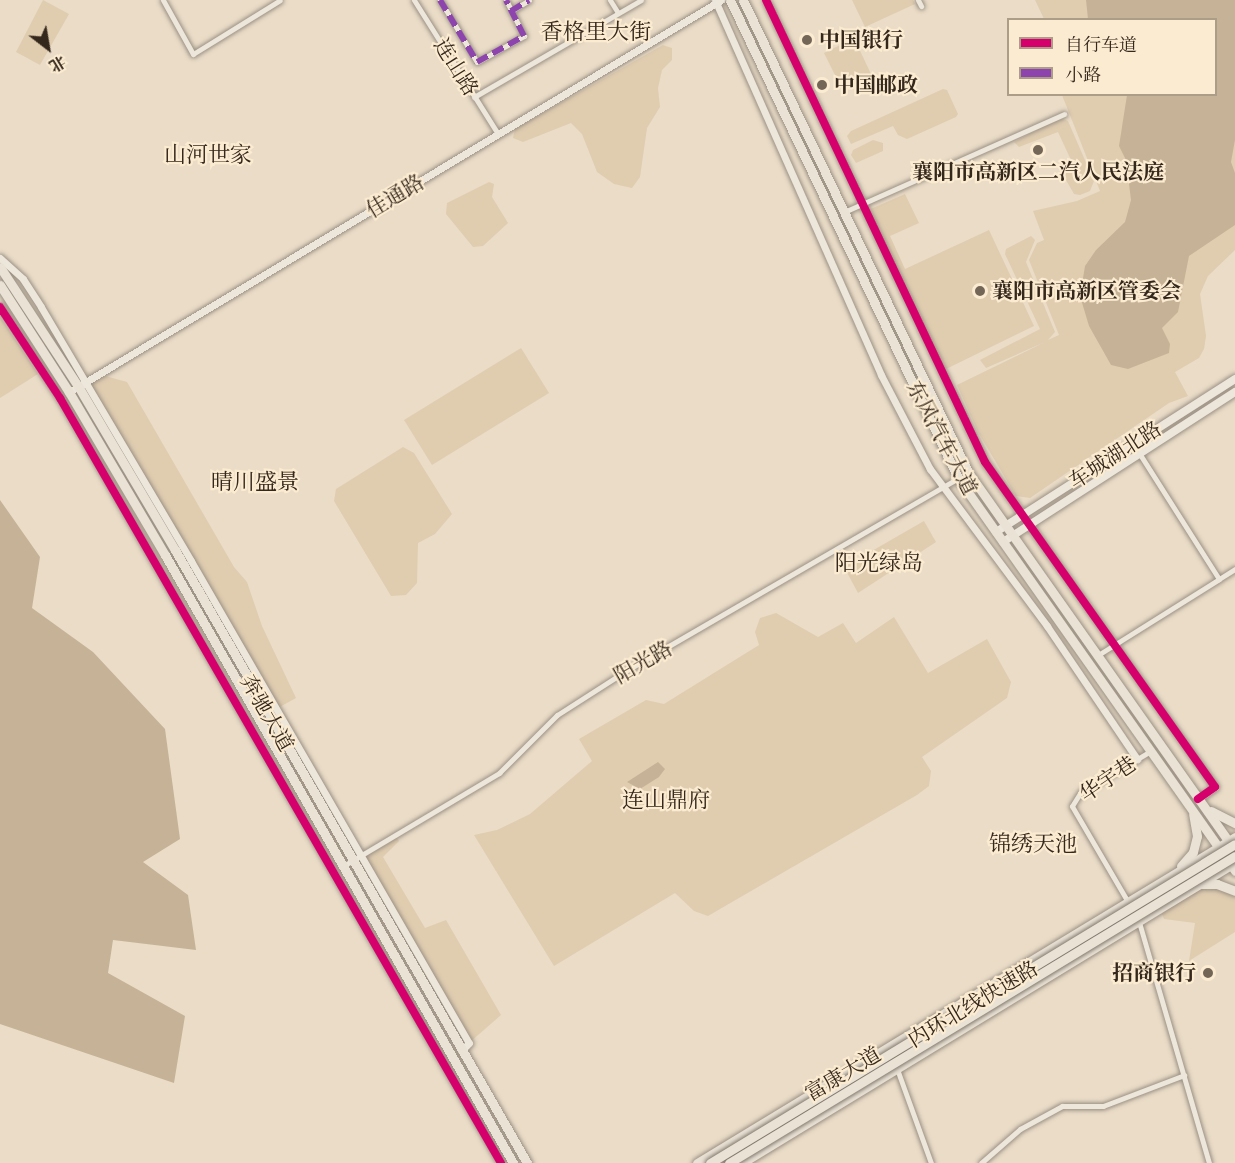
<!DOCTYPE html>
<meta charset="utf-8">
<style>
body{margin:0}
#map{position:relative;width:1235px;height:1163px;overflow:hidden;background:#eadcc7;font-family:"EB Garamond","Noto Serif SC",serif}
div>[style]{position:absolute}
[style*='--x']{left:calc(var(--x)*1px);top:calc(var(--y)*1px);width:calc(var(--w)*1px);rotate:calc(var(--a)*1deg)}
.green>*{inset:0;background:#e0cdb0}
.water>*{inset:0;background:#c6b397}
.roads{filter:drop-shadow(0 0 2px #9b9184) drop-shadow(0 0 2px #9b9184)}
.minor>*{height:5px;margin:-2.5px;padding:0 2.5px;transform-origin:2.5px;border-radius:2.5px;background:#ede6db}
.tertiary>*{height:7px;margin:-3.5px;padding:0 3.5px;transform-origin:3.5px;border-radius:3.5px;background:#ede6db}
.secondary>*{height:8px;margin:-4px;padding:0 4px;transform-origin:4px;border-radius:4px;background:#ede6db}
.primary>*{height:9px;margin:-4.5px;padding:0 4.5px;transform-origin:4.5px;border-radius:4.5px;background:#e9e2d5}
.bridges{filter:drop-shadow(0 0 2px #82786d) drop-shadow(0 0 2px #82786d)}
.trunk-bridge>*{height:9px;margin:-4.5px;padding:0 4.5px;transform-origin:4.5px;border-radius:4.5px;background:#e9e2d5}
.quiet>*{height:6px;margin-top:-3px;transform-origin:0;background:repeating-linear-gradient(90deg,#8e44ad 0 12px,transparent 0 18px)}
.cycleway>*{height:8px;margin:-4px;padding:0 4px;transform-origin:4px;border-radius:4px;background:#d6006c}
.dots>*{width:16px;height:16px;translate:-50% -50%;box-sizing:border-box;border:3px solid #fbebd1;border-radius:50%}
span{translate:-50% -50%;white-space:nowrap;text-align:center;line-height:1.15;-webkit-text-stroke:4.5px #fbebd1;paint-order:stroke}
.poi-label{font-size:21px;color:#34271b;font-weight:700}
.left{translate:0 -50%;text-align:left}
.right{translate:-100% -50%;text-align:right}
.street-label{font-size:21px;color:#34271b}
.neighbourhood-label{font-size:22px;color:#34271b}
.legend{position:absolute;left:1007px;top:18px;width:210px;height:78px;box-sizing:border-box;background:#fbebd1;border:2px solid #ab9d88;margin:0;padding:8px 10px;list-style:none;font-size:18px;color:#34271b}
.legend li{display:flex;align-items:center;gap:12px;height:30px}
.legend b{width:30px;border:2px solid #ab9d88}
.north{position:absolute;left:18px;top:18px;width:60px;height:60px;-webkit-text-stroke:4px #fbebd1;paint-order:stroke;rotate:149deg;font-size:16px;font-weight:700;line-height:24px;text-align:center;color:#34271b}
.north::after{content:'';display:block;margin:auto;width:21px;height:27px;background:#34271b;clip-path:polygon(50% 0,100% 100%,50% 72%,0 100%)}
</style>
<div id="map">
<div class="green">
<i style="clip-path:polygon(43px 0,69px 14px,40px 65px,16px 52px)"></i>
<i style="clip-path:polygon(852px 0,913px 0,915px 4px,865px 27px)"></i>
<i style="clip-path:polygon(1035px 0,1235px 0,1235px 250px,1208px 276px,1200px 294px,1206px 336px,1204px 349px,1199px 358px,1175px 372px,1188px 396px,1169px 403px,1030px 498px,1016px 496px,978px 432px,957px 385px,1045px 342px,986px 368px,980px 360px,1040px 329px,1005px 254px,1006px 249px,1031px 236px,1035px 240px,1026px 262px,1055px 332px,1048px 340px,1059px 335px,1029px 260px,1037px 243px,1044px 240px,1033px 211px,1077px 201px,1100px 191px,1062px 95px,1216px 94px,1216px 20px,1044px 19px)"></i>
<i style="clip-path:polygon(854px 38px,871px 74px,842px 89px,824px 53px)"></i>
<i style="clip-path:polygon(663px 45px,672px 48px,672px 60px,662px 70px,658px 88px,660px 107px,647px 128px,640px 177px,632px 188px,614px 184px,597px 172px,582px 134px,571px 123px,523px 142px,513px 138px,515px 129px)"></i>
<i style="clip-path:polygon(943px 89px,947px 90px,958px 114px,956px 117px,907px 139px,898px 135px,893px 126px,851px 144px,847px 136px,851px 131px)"></i>
<i style="clip-path:polygon(1060px 118px,1068px 121px,1094px 181px,1090px 191px,1080px 195px,1074px 194px,1066px 180px,1065px 170px,1071px 160px,1058px 132px,1019px 147px,1014px 142px)"></i>
<i style="clip-path:polygon(873px 140px,883px 143px,883px 151px,856px 163px,851px 155px,853px 150px)"></i>
<i style="clip-path:polygon(489px 182px,494px 184px,492px 197px,508px 223px,483px 246px,473px 247px,446px 214px,447px 203px)"></i>
<i style="clip-path:polygon(905px 194px,919px 223px,890px 236px,905px 269px,989px 230px,1034px 326px,942px 371px,866px 211px)"></i>
<i style="clip-path:polygon(0 317px,38px 374px,0 398px)"></i>
<i style="clip-path:polygon(521px 348px,549px 393px,432px 465px,404px 420px)"></i>
<i style="clip-path:polygon(98px 374px,127px 382px,234px 567px,247px 582px,262px 626px,296px 698px,276px 709px,86px 381px)"></i>
<i style="clip-path:polygon(403px 447px,414px 453px,452px 514px,435px 534px,418px 543px,417px 583px,406px 595px,391px 596px,334px 501px,336px 489px)"></i>
<i style="clip-path:polygon(924px 521px,936px 542px,858px 593px,844px 567px)"></i>
<i style="clip-path:polygon(776px 613px,818px 637px,843px 623px,856px 643px,894px 617px,928px 673px,987px 639px,1011px 682px,1007px 698px,922px 757px,931px 771px,929px 786px,917px 795px,708px 916px,694px 911px,675px 893px,554px 966px,474px 835px,497px 830px,530px 814px,592px 761px,579px 739px,646px 700px,664px 704px,759px 645px,755px 632px,760px 618px)"></i>
<i style="clip-path:polygon(395px 834px,399px 841px,383px 857px,425px 928px,446px 920px,501px 1015px,469px 1043px,360px 856px)"></i>
<i style="clip-path:polygon(1196px 887px,1216px 887px,1235px 896px,1235px 932px,1189px 961px,1195px 923px,1164px 919px,1160px 909px)"></i>
</div>
<div class="water">
<i style="clip-path:polygon(1086px 0,1235px 0,1235px 140px,1231px 162px,1235px 173px,1235px 225px,1189px 256px,1178px 312px,1162px 328px,1170px 344px,1169px 353px,1128px 369px,1111px 365px,1089px 326px,1080px 296px,1085px 266px,1096px 250px,1125px 222px,1131px 200px,1126px 160px,1119px 146px,1127px 95px,1216px 94px,1216px 20px,1088px 19px)"></i>
<i style="clip-path:polygon(0 500px,40px 557px,32px 608px,93px 652px,165px 729px,180px 839px,143px 862px,188px 895px,196px 950px,113px 940px,108px 973px,185px 1016px,174px 1083px,0 1024px)"></i>
<i style="clip-path:polygon(658px 762px,665px 769px,659px 777px,640px 789px,627px 782px)"></i>
</div>
<div class="roads">
<div class="minor">
<i style="--x:163;--y:0;--w:62;--a:60.9"></i>
<i style="--x:193;--y:54;--w:102;--a:-31.8"></i>
<i style="--x:414;--y:0;--w:158;--a:57.9"></i>
<i style="--x:440;--y:0;--w:72;--a:59.2"></i>
<i style="--x:477;--y:62;--w:54;--a:-29"></i>
<i style="--x:524;--y:36;--w:40;--a:-116.6"></i>
<i style="--x:610;--y:0;--w:15;--a:58"></i>
<i style="--x:918;--y:0;--w:7;--a:63"></i>
<i style="--x:511;--y:11;--w:21;--a:-31"></i>
<i style="--x:474;--y:97;--w:193;--a:-30.1"></i>
<i style="--x:844;--y:212;--w:241;--a:-24"></i>
<i style="--x:1219;--y:579;--w:19;--a:-32"></i>
<i style="--x:1098;--y:655;--w:143;--a:-32.1"></i>
<i style="--x:1219;--y:579;--w:149;--a:-122.4"></i>
<i style="--x:343;--y:866;--w:182;--a:-30.8"></i>
<i style="--x:499;--y:773;--w:82;--a:-45"></i>
<i style="--x:557;--y:715;--w:85;--a:-32.6"></i>
<i style="--x:629;--y:669;--w:380;--a:-30.1"></i>
<i style="--x:1128;--y:902;--w:111;--a:-120.3"></i>
<i style="--x:1072;--y:806;--w:15;--a:-58"></i>
<i style="--x:1080;--y:793;--w:80;--a:-30.7"></i>
<i style="--x:1139;--y:922;--w:251;--a:73.8"></i>
<i style="--x:897;--y:1069;--w:100;--a:70.1"></i>
<i style="--x:981;--y:1163;--w:52;--a:-41.1"></i>
<i style="--x:1020;--y:1129;--w:48;--a:-28.7"></i>
<i style="--x:1062;--y:1106;--w:41;--a:0"></i>
<i style="--x:1103;--y:1106;--w:87;--a:-20.9"></i>
</div>
<div class="tertiary">
<i style="--x:715;--y:0;--w:410;--a:66.1"></i>
<i style="--x:881;--y:375;--w:106;--a:62.5"></i>
<i style="--x:930;--y:469;--w:196;--a:53.3"></i>
<i style="--x:1047;--y:626;--w:161;--a:55.9"></i>
<i style="--x:766;--y:0;--w:511;--a:64.64"></i>
<i style="--x:985;--y:462;--w:398;--a:54.7"></i>
<i style="--x:1215;--y:787;--w:21;--a:145"></i>
<i style="--x:0;--y:258;--w:31;--a:42"></i>
<i style="--x:23;--y:279;--w:33;--a:57"></i>
<i style="--x:41;--y:307;--w:295;--a:59.4"></i>
<i style="--x:191;--y:561;--w:556;--a:60.03"></i>
<i style="--x:469;--y:1043;--w:11;--a:135"></i>
<i style="--x:0;--y:307;--w:109;--a:56.6"></i>
<i style="--x:60;--y:398;--w:883;--a:60.04"></i>
<i style="--x:69;--y:392;--w:761;--a:-31.02"></i>
</div>
<div class="secondary">
<i style="--x:996;--y:532;--w:284;--a:-32.6"></i>
<i style="--x:1003;--y:542;--w:276;--a:-32.9"></i>
</div>
<div class="primary">
<i style="--x:730;--y:0;--w:530;--a:64.5"></i>
<i style="--x:958;--y:478;--w:481;--a:54.8"></i>
<i style="--x:743;--y:0;--w:523;--a:64.51"></i>
<i style="--x:968;--y:472;--w:464;--a:54.8"></i>
<i style="--x:0;--y:267;--w:142;--a:56.8"></i>
<i style="--x:78;--y:386;--w:191;--a:59.4"></i>
<i style="--x:175;--y:550;--w:707;--a:60.13"></i>
<i style="--x:0;--y:285;--w:127;--a:57.2"></i>
<i style="--x:69;--y:392;--w:189;--a:59.5"></i>
<i style="--x:165;--y:555;--w:701;--a:60.21"></i>
<i style="--x:1211;--y:811;--w:27;--a:27"></i>
<i style="--x:1181;--y:866;--w:18;--a:-49"></i>
<i style="--x:1193;--y:852;--w:16;--a:-76"></i>
<i style="--x:1197;--y:836;--w:22;--a:-100"></i>
<i style="--x:1202;--y:884;--w:15;--a:0"></i>
<i style="--x:1217;--y:884;--w:19;--a:21"></i>
<i style="--x:697;--y:1163;--w:629;--a:-31.21"></i>
<i style="--x:742;--y:1163;--w:576;--a:-31.37"></i>
</div>
</div>
<div class="bridges">
<div class="trunk-bridge">
<i style="--x:710;--y:1163;--w:614;--a:-31.28"></i>
<i style="--x:729;--y:1163;--w:592;--a:-31.25"></i>
</div>
</div>
<div class="quiet">
<i style="--x:440;--y:0;--w:72;--a:59.2"></i>
<i style="--x:477;--y:62;--w:54;--a:-29"></i>
<i style="--x:524;--y:36;--w:40;--a:-116.6"></i>
<i style="--x:511;--y:11;--w:21;--a:-31"></i>
</div>
<div class="cycleway">
<i style="--x:766;--y:0;--w:511;--a:64.64"></i>
<i style="--x:985;--y:462;--w:398;--a:54.7"></i>
<i style="--x:1215;--y:787;--w:21;--a:145"></i>
<i style="--x:0;--y:307;--w:109;--a:56.6"></i>
<i style="--x:60;--y:398;--w:883;--a:60.04"></i>
</div>
<div class="dots">
<i style="left:807px;top:40px;background:#746657"></i>
<i style="left:822px;top:85px;background:#746657"></i>
<i style="left:1038px;top:150px;background:#746657"></i>
<i style="left:980px;top:291px;background:#746657"></i>
<i style="left:1208px;top:973px;background:#746657"></i>
</div>
<div class="poi-label">
<span class="left" style="left:819px;top:40px">中国银行</span>
<span class="left" style="left:834px;top:85px">中国邮政</span>
<span style="left:1038px;top:172px">襄阳市高新区二汽人民法庭</span>
<span class="left" style="left:992px;top:291px">襄阳市高新区管委会</span>
<span class="right" style="left:1196px;top:973px">招商银行</span>
</div>
<div class="street-label">
<span style="left:456px;top:67px;rotate:58deg">连山路</span>
<span style="left:395px;top:196px;rotate:-31deg">佳通路</span>
<span style="left:942px;top:438px;rotate:62deg">东风汽车大道</span>
<span style="left:1115px;top:455px;rotate:-33deg">车城湖北路</span>
<span style="left:643px;top:662px;rotate:-30deg">阳光路</span>
<span style="left:267px;top:713px;rotate:60deg">奔驰大道</span>
<span style="left:1108px;top:779px;rotate:-34deg">华宇巷</span>
<span style="left:973px;top:1004px;rotate:-31deg">内环北线快速路</span>
<span style="left:843px;top:1074px;rotate:-31deg">富康大道</span>
</div>
<div class="neighbourhood-label">
<span style="left:596px;top:32px">香格里大街</span>
<span style="left:208px;top:155px">山河世家</span>
<span style="left:255px;top:482px">晴川盛景</span>
<span style="left:879px;top:563px">阳光绿岛</span>
<span style="left:666px;top:800px">连山鼎府</span>
<span style="left:1033px;top:844px">锦绣天池</span>
</div>
<ul class="legend">
<li><b style="height:8px;background:#d6006c"></b>自行车道</li>
<li><b style="height:8px;background:#8e44ad"></b>小路</li>
</ul>
<div class="north">北</div>
</div>
